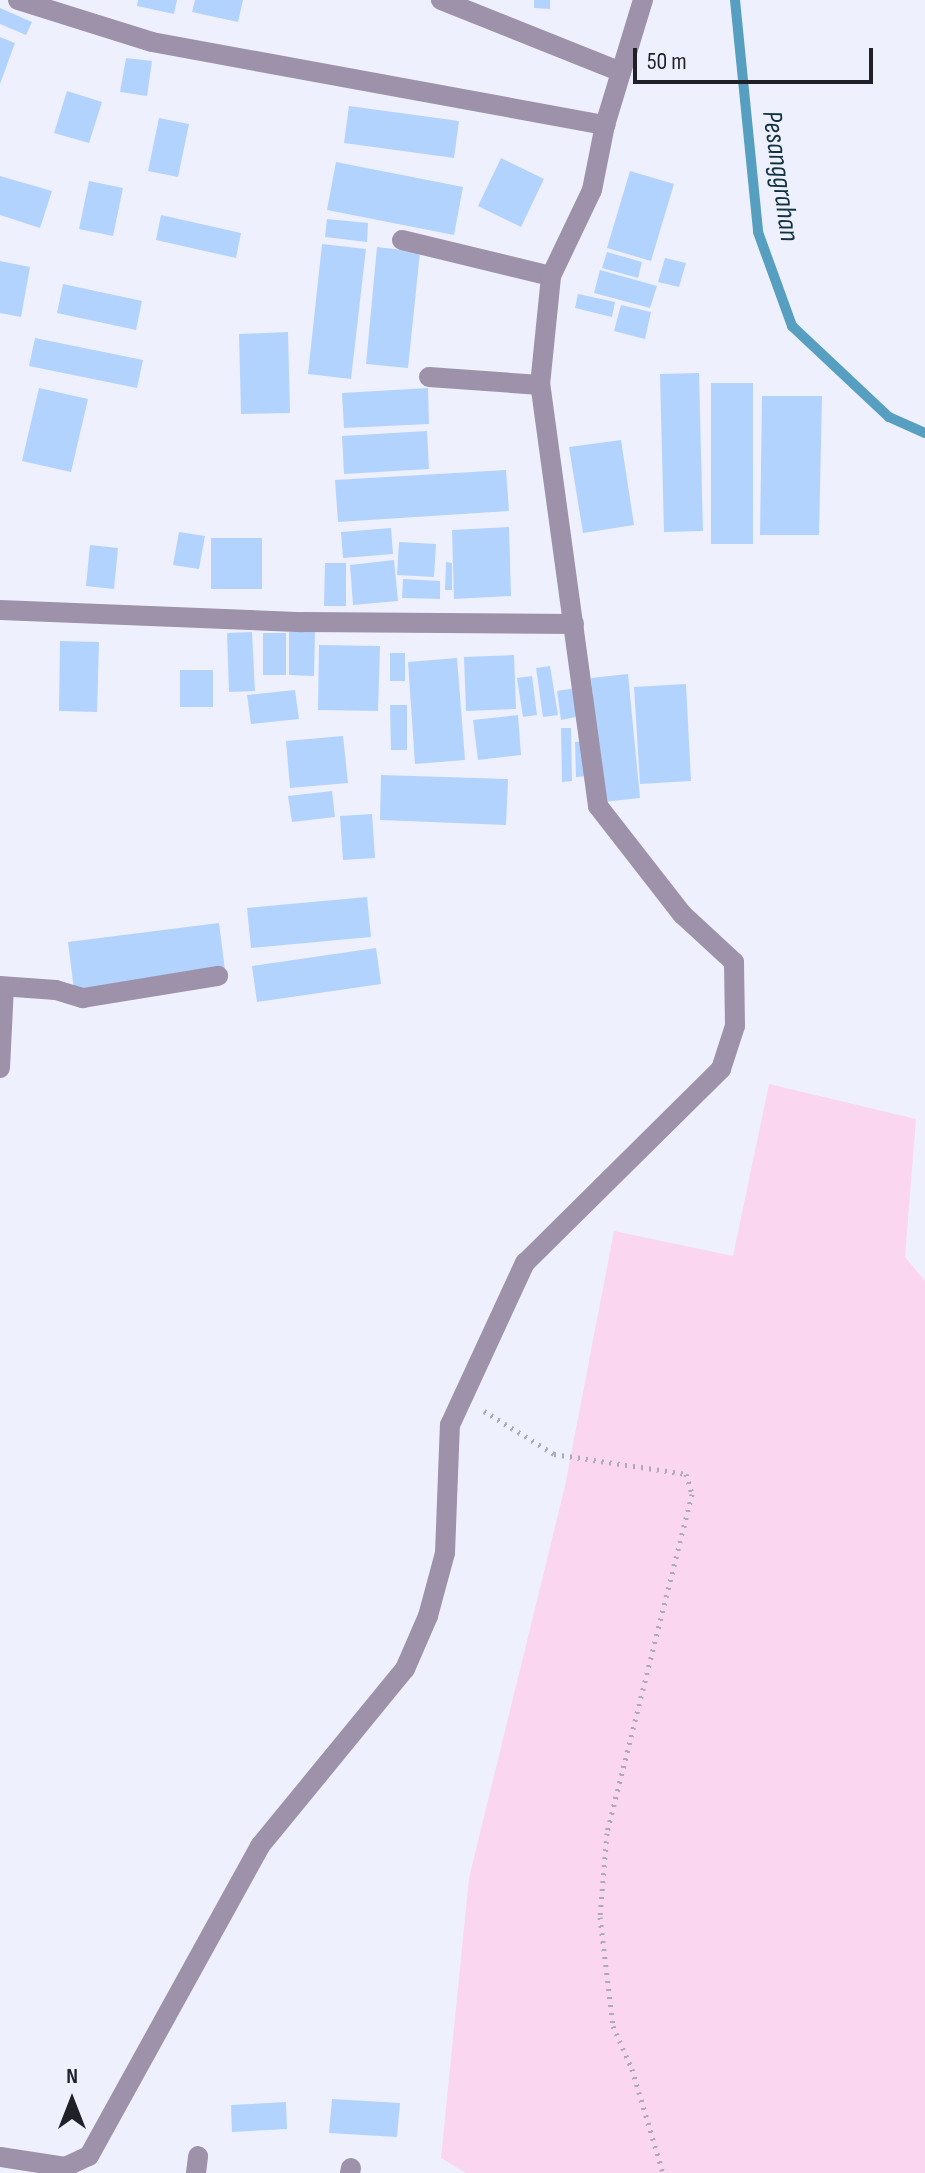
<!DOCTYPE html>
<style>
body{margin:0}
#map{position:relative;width:925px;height:2173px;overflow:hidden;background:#eff0fe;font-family:"Sofia Sans Condensed",sans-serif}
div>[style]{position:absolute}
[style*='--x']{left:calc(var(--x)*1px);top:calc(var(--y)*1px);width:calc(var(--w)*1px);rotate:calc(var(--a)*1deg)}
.green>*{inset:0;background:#fad6f1}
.stream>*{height:10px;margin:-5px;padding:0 5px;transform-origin:5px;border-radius:5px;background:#579fc1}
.building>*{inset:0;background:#b3d3ff}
.path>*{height:5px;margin-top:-2.5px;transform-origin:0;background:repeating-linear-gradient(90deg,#aaabb7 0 2px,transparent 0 8px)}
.minor>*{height:20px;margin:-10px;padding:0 10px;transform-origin:10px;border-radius:10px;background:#9e91aa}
span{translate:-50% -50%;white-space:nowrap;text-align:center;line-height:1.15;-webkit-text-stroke:7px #eff0fe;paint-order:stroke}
.water-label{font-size:28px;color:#113342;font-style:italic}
.north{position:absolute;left:32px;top:2061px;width:80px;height:80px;-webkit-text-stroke:6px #eff0fe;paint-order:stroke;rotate:0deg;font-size:22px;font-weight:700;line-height:32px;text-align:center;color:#1f2028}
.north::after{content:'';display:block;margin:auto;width:28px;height:36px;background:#1f2028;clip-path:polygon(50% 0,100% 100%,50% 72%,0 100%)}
.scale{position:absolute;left:633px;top:48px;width:240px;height:36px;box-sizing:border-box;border:4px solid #1f2028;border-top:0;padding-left:10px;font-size:24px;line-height:28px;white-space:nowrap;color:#1f2028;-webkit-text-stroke:6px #eff0fe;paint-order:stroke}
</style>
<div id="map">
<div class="green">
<i style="clip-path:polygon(769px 1084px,916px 1119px,905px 1257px,925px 1281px,925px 2173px,466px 2173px,441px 2158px,469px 1878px,565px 1486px,614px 1231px,733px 1256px)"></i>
</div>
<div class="stream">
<i style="--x:735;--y:0;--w:233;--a:84.3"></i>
<i style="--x:758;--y:232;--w:100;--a:70.1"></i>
<i style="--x:792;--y:326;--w:133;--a:43.2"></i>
<i style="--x:889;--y:417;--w:39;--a:24"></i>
</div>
<div class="building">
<i style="clip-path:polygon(138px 0,177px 0,174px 14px,137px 6px)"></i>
<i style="clip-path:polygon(195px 0,243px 0,238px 22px,192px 12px)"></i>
<i style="clip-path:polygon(534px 0,550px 0,550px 9px,534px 8px)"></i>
<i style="clip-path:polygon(0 8px,32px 22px,26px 35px,0 24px)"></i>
<i style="clip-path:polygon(0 37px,15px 43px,0 84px)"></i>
<i style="clip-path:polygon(126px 58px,152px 61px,147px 96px,120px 92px)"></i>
<i style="clip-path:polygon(67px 91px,102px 102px,89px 143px,54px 133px)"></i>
<i style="clip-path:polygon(349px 106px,459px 121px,454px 158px,344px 143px)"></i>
<i style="clip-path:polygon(159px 118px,189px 124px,178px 177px,148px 171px)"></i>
<i style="clip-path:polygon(501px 158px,544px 179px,521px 227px,478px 206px)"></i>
<i style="clip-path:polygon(336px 162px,463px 187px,454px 235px,327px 210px)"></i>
<i style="clip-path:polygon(630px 171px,674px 184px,651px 261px,607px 248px)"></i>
<i style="clip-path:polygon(0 176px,52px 191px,40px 228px,0 215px)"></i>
<i style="clip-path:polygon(89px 181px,123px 188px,113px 236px,79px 229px)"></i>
<i style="clip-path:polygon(161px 215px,241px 233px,236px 258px,156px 240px)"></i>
<i style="clip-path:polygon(327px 219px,368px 223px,367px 242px,325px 237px)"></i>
<i style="clip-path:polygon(322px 244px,366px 249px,351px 379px,308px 374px)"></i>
<i style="clip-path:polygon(377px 247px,420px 252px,408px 368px,366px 364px)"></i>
<i style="clip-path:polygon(607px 252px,642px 262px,638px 278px,602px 268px)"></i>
<i style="clip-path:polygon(665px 258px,686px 263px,679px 287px,658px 282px)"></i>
<i style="clip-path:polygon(0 261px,30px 267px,21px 317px,0 313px)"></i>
<i style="clip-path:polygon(600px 270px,657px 286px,650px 308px,594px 293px)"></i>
<i style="clip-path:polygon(63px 284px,142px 301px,136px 330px,57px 313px)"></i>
<i style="clip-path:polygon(578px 294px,615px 302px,612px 317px,575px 308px)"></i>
<i style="clip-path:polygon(621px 305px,651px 312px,645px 339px,614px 331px)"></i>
<i style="clip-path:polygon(288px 332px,290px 413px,241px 414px,239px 334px)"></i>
<i style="clip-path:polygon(35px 338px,143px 360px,137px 388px,29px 366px)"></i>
<i style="clip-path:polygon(699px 373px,703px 531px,664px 532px,660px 374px)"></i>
<i style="clip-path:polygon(711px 383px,753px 383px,753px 544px,711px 544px)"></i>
<i style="clip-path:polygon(39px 388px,88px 399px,71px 472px,22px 461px)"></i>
<i style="clip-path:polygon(428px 388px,429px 424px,344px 428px,342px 393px)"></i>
<i style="clip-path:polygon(762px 396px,822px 396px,819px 535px,760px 535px)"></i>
<i style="clip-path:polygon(427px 431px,429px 469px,344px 474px,342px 436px)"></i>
<i style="clip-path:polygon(621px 440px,634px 525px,583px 533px,569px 447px)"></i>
<i style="clip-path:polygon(506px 470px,509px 511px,338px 522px,335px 480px)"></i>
<i style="clip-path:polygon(509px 527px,511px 596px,454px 599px,452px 530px)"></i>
<i style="clip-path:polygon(391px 528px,393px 554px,343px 558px,341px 532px)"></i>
<i style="clip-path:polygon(179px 532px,205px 536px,199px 569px,173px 565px)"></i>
<i style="clip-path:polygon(211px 538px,262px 538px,262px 589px,211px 589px)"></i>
<i style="clip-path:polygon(399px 542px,436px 544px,434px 577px,397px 575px)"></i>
<i style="clip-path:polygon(90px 545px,118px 548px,114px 589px,86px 586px)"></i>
<i style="clip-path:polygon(394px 560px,398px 601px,353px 605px,350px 565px)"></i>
<i style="clip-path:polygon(446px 562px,452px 563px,452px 590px,445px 590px)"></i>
<i style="clip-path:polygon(325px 563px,346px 563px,346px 606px,324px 606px)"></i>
<i style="clip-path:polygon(403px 579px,440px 581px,440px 599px,402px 598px)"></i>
<i style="clip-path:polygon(252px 632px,255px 691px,229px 692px,227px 633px)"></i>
<i style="clip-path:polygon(289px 632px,315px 632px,314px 676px,289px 675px)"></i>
<i style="clip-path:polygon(263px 633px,286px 633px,286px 675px,263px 675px)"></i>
<i style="clip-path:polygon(60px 641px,99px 642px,97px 712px,59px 711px)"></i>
<i style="clip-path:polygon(319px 645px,380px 646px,378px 711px,318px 710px)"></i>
<i style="clip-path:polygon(390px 653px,405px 653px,405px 681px,390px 681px)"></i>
<i style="clip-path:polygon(514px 655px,516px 709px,466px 711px,464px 657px)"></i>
<i style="clip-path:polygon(457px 658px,465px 760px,415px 764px,408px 662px)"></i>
<i style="clip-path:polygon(550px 666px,558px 715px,543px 717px,536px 668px)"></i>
<i style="clip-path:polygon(180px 670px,213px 670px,213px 707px,180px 707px)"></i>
<i style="clip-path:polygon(628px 674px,640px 798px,603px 802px,591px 678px)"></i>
<i style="clip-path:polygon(532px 676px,537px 715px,523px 717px,517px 678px)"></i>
<i style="clip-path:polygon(686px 684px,691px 781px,640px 784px,634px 687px)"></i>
<i style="clip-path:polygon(576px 688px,581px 716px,561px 720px,557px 691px)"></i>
<i style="clip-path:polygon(295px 690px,299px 719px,251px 724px,247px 695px)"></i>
<i style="clip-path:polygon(390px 705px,407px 705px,407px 750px,391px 750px)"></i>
<i style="clip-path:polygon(518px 715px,521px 755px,478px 760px,473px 720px)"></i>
<i style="clip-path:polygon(561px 728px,571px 728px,572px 781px,562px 782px)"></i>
<i style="clip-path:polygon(343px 736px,348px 783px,290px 788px,286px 741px)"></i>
<i style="clip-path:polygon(587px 741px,589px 776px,576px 777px,575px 742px)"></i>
<i style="clip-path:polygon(381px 775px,508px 779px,506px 825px,380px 820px)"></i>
<i style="clip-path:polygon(332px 791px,335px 817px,292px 822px,288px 796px)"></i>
<i style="clip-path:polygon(372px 814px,375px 858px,343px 860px,340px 816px)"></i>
<i style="clip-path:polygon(367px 897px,371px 937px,251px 948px,247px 908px)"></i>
<i style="clip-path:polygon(219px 923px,225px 970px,74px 990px,68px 942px)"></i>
<i style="clip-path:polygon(376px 948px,381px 984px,257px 1002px,252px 966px)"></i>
<i style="clip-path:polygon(332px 2099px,400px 2103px,397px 2137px,329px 2133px)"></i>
<i style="clip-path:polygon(286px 2102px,287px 2129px,232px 2132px,231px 2105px)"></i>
</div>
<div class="path">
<i style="--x:484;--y:1411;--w:82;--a:31.6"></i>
<i style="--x:554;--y:1454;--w:134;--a:8.6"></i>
<i style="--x:686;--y:1474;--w:21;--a:73"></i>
<i style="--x:692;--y:1494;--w:349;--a:104.1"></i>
<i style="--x:607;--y:1833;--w:84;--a:94.8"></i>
<i style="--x:600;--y:1917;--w:110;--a:83.2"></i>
<i style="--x:613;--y:2026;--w:47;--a:66.2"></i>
<i style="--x:632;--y:2069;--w:109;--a:73.4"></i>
</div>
<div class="minor">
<i style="--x:18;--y:0;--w:140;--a:17.4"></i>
<i style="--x:152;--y:42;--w:461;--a:10.4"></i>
<i style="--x:441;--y:0;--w:194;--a:21.8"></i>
<i style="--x:402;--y:240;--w:153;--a:13.6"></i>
<i style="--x:429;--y:377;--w:111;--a:4.1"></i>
<i style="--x:0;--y:610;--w:303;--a:2.3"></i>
<i style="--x:303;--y:622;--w:271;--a:0.4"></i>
<i style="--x:0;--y:986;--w:56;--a:4.1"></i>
<i style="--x:56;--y:990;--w:28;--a:17"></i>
<i style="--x:83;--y:998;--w:137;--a:-9.3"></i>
<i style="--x:0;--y:1068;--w:81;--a:-87.2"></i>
<i style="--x:0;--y:2157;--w:66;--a:8.7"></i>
<i style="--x:65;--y:2167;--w:26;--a:-25"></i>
<i style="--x:89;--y:2156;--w:354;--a:-61.1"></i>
<i style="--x:260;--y:1846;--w:229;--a:-50.7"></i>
<i style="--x:405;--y:1669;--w:58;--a:-66.5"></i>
<i style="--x:428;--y:1616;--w:65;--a:-74.9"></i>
<i style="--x:445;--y:1553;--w:128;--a:-87.8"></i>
<i style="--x:450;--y:1425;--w:179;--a:-65.2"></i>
<i style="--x:525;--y:1263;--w:276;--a:-44.7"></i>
<i style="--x:721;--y:1069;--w:45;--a:-72"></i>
<i style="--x:735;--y:1026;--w:64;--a:-90.9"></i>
<i style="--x:734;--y:962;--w:71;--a:-137.3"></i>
<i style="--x:682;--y:914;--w:137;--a:-127.9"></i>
<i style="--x:598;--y:806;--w:425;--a:-97.8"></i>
<i style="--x:540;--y:385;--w:110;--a:-84.2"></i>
<i style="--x:551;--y:276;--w:95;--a:-64.5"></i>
<i style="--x:592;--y:190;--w:66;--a:-78.7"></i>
<i style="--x:605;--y:125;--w:131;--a:-73.1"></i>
<i style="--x:196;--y:2173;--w:17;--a:-83"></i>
<i style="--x:350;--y:2173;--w:5;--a:-79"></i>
</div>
<div class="water-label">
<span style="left:780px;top:176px;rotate:82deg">Pesanggrahan</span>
</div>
<div class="north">N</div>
<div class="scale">50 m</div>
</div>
